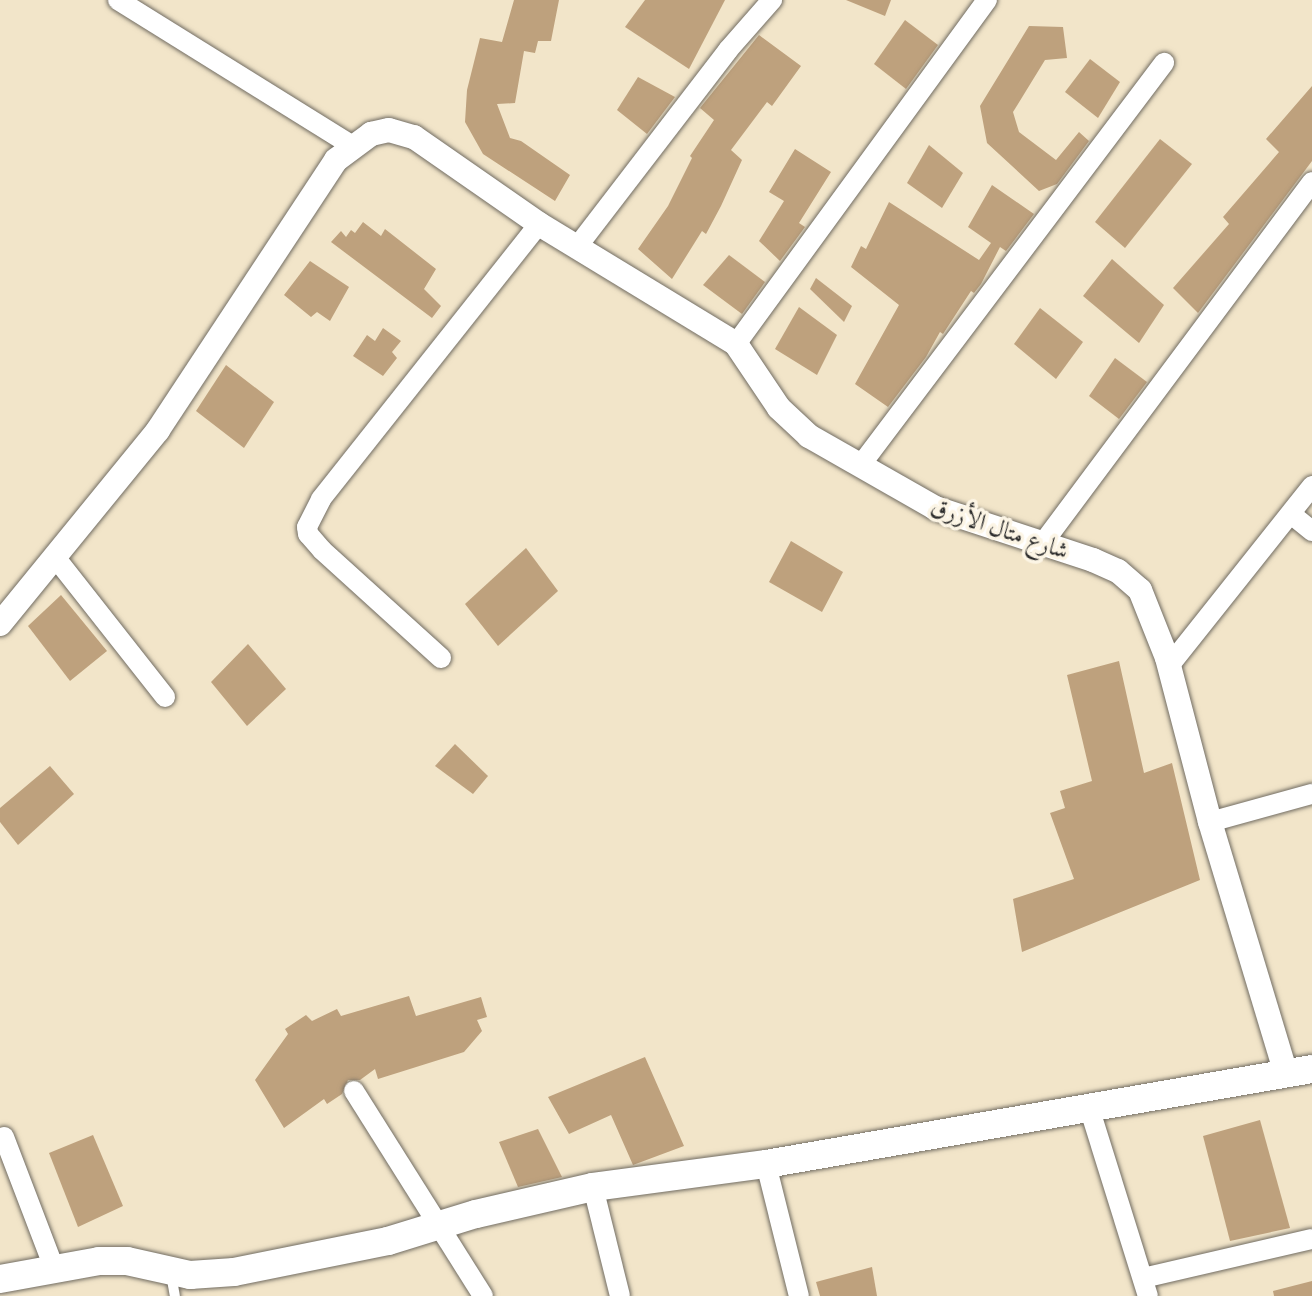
<!DOCTYPE html>
<meta charset="utf-8">
<style>
body{margin:0}
#map{position:relative;width:1312px;height:1296px;overflow:hidden;background:#f2e5c9;font-family:"Gentium Book Plus",Amiri,serif}
div>[style]{position:absolute}
[style*='--x']{left:calc(var(--x)*1px);top:calc(var(--y)*1px);width:calc(var(--w)*1px);rotate:calc(var(--a)*1deg)}
.building>*{inset:0;background:#bea17d}
.roads{filter:drop-shadow(0 0 2px #716c62) drop-shadow(0 0 2px #716c62)}
.service>*{height:10px;margin:-5px;padding:0 5px;transform-origin:5px;border-radius:5px;background:#fff}
.minor>*{height:20px;margin:-10px;padding:0 10px;transform-origin:10px;border-radius:10px;background:#fff}
.tertiary>*{height:24px;margin:-12px;padding:0 12px;transform-origin:12px;border-radius:12px;background:#fff}
.secondary>*{height:28px;margin:-14px;padding:0 14px;transform-origin:14px;border-radius:14px;background:#fff}
span{translate:-50% -50%;white-space:nowrap;text-align:center;line-height:1.15;-webkit-text-stroke:7px #fcf5e5;paint-order:stroke}
.street-label{font-size:24px;color:#2b2b2b}
</style>
<div id="map">
<div class="building">
<i style="clip-path:polygon(514px 0,559px 0,551px 41px,538px 41px,535px 53px,524px 51px,515px 103px,497px 104px,510px 138px,521px 141px,570px 175px,555px 201px,483px 154px,465px 122px,467px 90px,480px 38px,502px 42px)"></i>
<i style="clip-path:polygon(645px 0,725px 0,689px 69px,625px 27px)"></i>
<i style="clip-path:polygon(846px 0,891px 0,885px 16px)"></i>
<i style="clip-path:polygon(905px 20px,938px 45px,906px 89px,874px 64px)"></i>
<i style="clip-path:polygon(1029px 26px,1063px 27px,1067px 58px,1045px 60px,1013px 112px,1019px 132px,1056px 160px,1079px 132px,1089px 141px,1057px 184px,1039px 191px,987px 143px,980px 106px)"></i>
<i style="clip-path:polygon(759px 35px,801px 66px,772px 106px,767px 102px,731px 150px,742px 160px,721px 206px,706px 234px,702px 231px,672px 279px,638px 249px,668px 206px,692px 158px,690px 156px,714px 120px,700px 108px)"></i>
<i style="clip-path:polygon(1090px 59px,1120px 82px,1098px 118px,1065px 92px)"></i>
<i style="clip-path:polygon(638px 77px,675px 97px,647px 134px,617px 110px)"></i>
<i style="clip-path:polygon(1312px 86px,1312px 161px,1198px 313px,1173px 288px,1229px 224px,1223px 217px,1279px 152px,1266px 139px)"></i>
<i style="clip-path:polygon(1160px 139px,1192px 164px,1125px 248px,1095px 222px)"></i>
<i style="clip-path:polygon(929px 145px,963px 173px,942px 208px,907px 183px)"></i>
<i style="clip-path:polygon(795px 149px,831px 172px,799px 223px,805px 227px,780px 261px,759px 241px,784px 201px,769px 192px)"></i>
<i style="clip-path:polygon(992px 185px,1034px 214px,1006px 251px,1000px 247px,981px 284px,974px 293px,971px 291px,943px 334px,940px 332px,926px 357px,888px 407px,855px 384px,899px 305px,851px 267px,861px 246px,866px 249px,889px 202px,979px 260px,991px 243px,968px 227px)"></i>
<i style="clip-path:polygon(363px 222px,381px 236px,385px 229px,436px 269px,424px 289px,441px 306px,432px 318px,331px 242px,341px 231px,346px 237px,351px 230px,355px 233px)"></i>
<i style="clip-path:polygon(729px 255px,765px 282px,742px 314px,703px 285px)"></i>
<i style="clip-path:polygon(1112px 259px,1164px 305px,1139px 343px,1083px 296px)"></i>
<i style="clip-path:polygon(310px 261px,349px 287px,330px 321px,317px 312px,311px 317px,284px 295px)"></i>
<i style="clip-path:polygon(816px 278px,852px 306px,844px 322px,810px 289px)"></i>
<i style="clip-path:polygon(799px 307px,837px 335px,817px 375px,775px 349px)"></i>
<i style="clip-path:polygon(1040px 308px,1083px 342px,1056px 379px,1014px 344px)"></i>
<i style="clip-path:polygon(383px 328px,401px 341px,392px 352px,397px 358px,383px 376px,353px 356px,367px 335px,375px 341px)"></i>
<i style="clip-path:polygon(1115px 358px,1147px 382px,1119px 419px,1089px 396px)"></i>
<i style="clip-path:polygon(226px 365px,274px 402px,244px 448px,196px 411px)"></i>
<i style="clip-path:polygon(791px 541px,843px 572px,822px 612px,769px 582px)"></i>
<i style="clip-path:polygon(526px 548px,558px 591px,498px 646px,465px 604px)"></i>
<i style="clip-path:polygon(61px 595px,107px 651px,70px 681px,28px 626px)"></i>
<i style="clip-path:polygon(248px 644px,286px 689px,247px 726px,211px 682px)"></i>
<i style="clip-path:polygon(1119px 661px,1144px 773px,1172px 763px,1200px 880px,1022px 952px,1013px 899px,1074px 879px,1050px 813px,1065px 808px,1060px 791px,1092px 781px,1067px 675px)"></i>
<i style="clip-path:polygon(455px 744px,488px 776px,473px 794px,435px 766px)"></i>
<i style="clip-path:polygon(50px 766px,74px 794px,18px 845px,0 822px,0 808px)"></i>
<i style="clip-path:polygon(409px 996px,416px 1016px,481px 997px,487px 1017px,477px 1020px,482px 1031px,464px 1052px,378px 1079px,375px 1069px,360px 1080px,348px 1080px,342px 1094px,327px 1104px,324px 1099px,284px 1128px,255px 1080px,288px 1034px,285px 1029px,306px 1015px,312px 1021px,337px 1009px,341px 1016px)"></i>
<i style="clip-path:polygon(645px 1057px,684px 1146px,633px 1165px,611px 1115px,569px 1134px,548px 1097px)"></i>
<i style="clip-path:polygon(1260px 1120px,1290px 1228px,1230px 1241px,1203px 1136px)"></i>
<i style="clip-path:polygon(538px 1129px,562px 1177px,518px 1187px,499px 1142px)"></i>
<i style="clip-path:polygon(93px 1135px,123px 1206px,78px 1227px,49px 1153px)"></i>
<i style="clip-path:polygon(872px 1267px,877px 1296px,820px 1296px,816px 1282px)"></i>
<i style="clip-path:polygon(1312px 1281px,1312px 1296px,1274px 1296px,1273px 1291px)"></i>
</div>
<div class="roads">
<div class="service">
<i style="--x:171;--y:1274;--w:22;--a:80"></i>
</div>
<div class="minor">
<i style="--x:118;--y:0;--w:274;--a:31.9"></i>
<i style="--x:577;--y:247;--w:248;--a:-52.5"></i>
<i style="--x:728;--y:50;--w:67;--a:-48.7"></i>
<i style="--x:736;--y:344;--w:426;--a:-53.9"></i>
<i style="--x:860;--y:466;--w:505;--a:-52.97"></i>
<i style="--x:1291;--y:514;--w:27;--a:39"></i>
<i style="--x:1043;--y:543;--w:450;--a:-53.3"></i>
<i style="--x:55;--y:557;--w:178;--a:51.8"></i>
<i style="--x:441;--y:658;--w:161;--a:-137.8"></i>
<i style="--x:322;--y:550;--w:21;--a:-131"></i>
<i style="--x:308;--y:534;--w:7;--a:-98"></i>
<i style="--x:307;--y:527;--w:31;--a:-63"></i>
<i style="--x:321;--y:499;--w:351;--a:-51.6"></i>
<i style="--x:1169;--y:666;--w:230;--a:-51.5"></i>
<i style="--x:1210;--y:822;--w:106;--a:-15.4"></i>
<i style="--x:354;--y:1091;--w:242;--a:57.8"></i>
<i style="--x:1089;--y:1107;--w:198;--a:72.7"></i>
<i style="--x:4;--y:1137;--w:140;--a:69.1"></i>
<i style="--x:766;--y:1164;--w:136;--a:76"></i>
<i style="--x:593;--y:1187;--w:112;--a:76.1"></i>
<i style="--x:1143;--y:1278;--w:173;--a:-13"></i>
</div>
<div class="tertiary">
<i style="--x:0;--y:624;--w:250;--a:-50.8"></i>
<i style="--x:158;--y:430;--w:323;--a:-56.6"></i>
<i style="--x:336;--y:160;--w:44;--a:-36.6"></i>
<i style="--x:371;--y:134;--w:18;--a:-13"></i>
<i style="--x:389;--y:130;--w:26;--a:16"></i>
<i style="--x:414;--y:137;--w:152;--a:34.8"></i>
<i style="--x:539;--y:224;--w:231;--a:31.3"></i>
<i style="--x:736;--y:344;--w:77;--a:56.1"></i>
<i style="--x:779;--y:408;--w:41;--a:43"></i>
<i style="--x:809;--y:436;--w:145;--a:29.7"></i>
<i style="--x:935;--y:508;--w:166;--a:18.2"></i>
<i style="--x:1093;--y:560;--w:27;--a:24"></i>
<i style="--x:1118;--y:571;--w:29;--a:41"></i>
<i style="--x:1140;--y:590;--w:73;--a:68.3"></i>
<i style="--x:1167;--y:658;--w:170;--a:75.3"></i>
<i style="--x:1210;--y:822;--w:263;--a:73.2"></i>
</div>
<div class="secondary">
<i style="--x:0;--y:1279;--w:101;--a:-10.3"></i>
<i style="--x:99;--y:1261;--w:28;--a:0"></i>
<i style="--x:127;--y:1261;--w:65;--a:12.5"></i>
<i style="--x:190;--y:1275;--w:44;--a:-3.9"></i>
<i style="--x:234;--y:1272;--w:157;--a:-11.4"></i>
<i style="--x:388;--y:1241;--w:92;--a:-17.1"></i>
<i style="--x:476;--y:1214;--w:120;--a:-13"></i>
<i style="--x:593;--y:1187;--w:175;--a:-7.6"></i>
<i style="--x:766;--y:1164;--w:554;--a:-9.87"></i>
</div>
</div>
<div class="street-label">
<span style="left:1000px;top:528px;rotate:19deg">شارع متال الأزرق</span>
</div>
</div>
